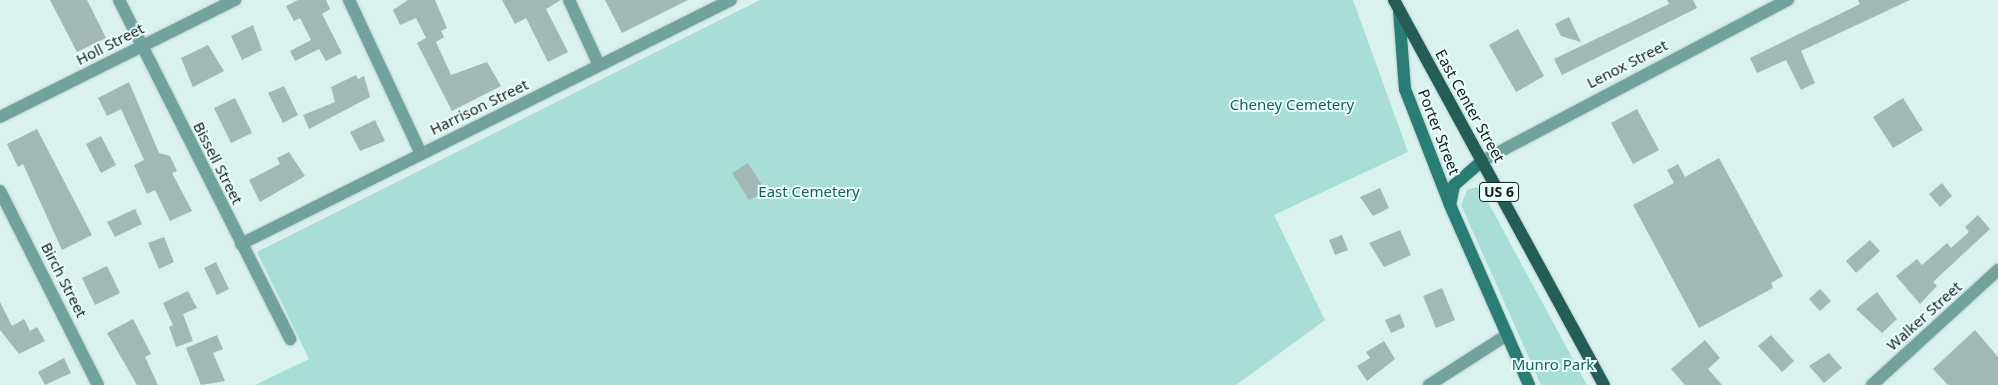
<!DOCTYPE html>
<style>
body{margin:0}
#map{position:relative;width:1998px;height:385px;overflow:hidden;background:#d9f2ee;font-family:"Noto Sans",sans-serif}
div>[style]{position:absolute}
[style*='--x']{left:calc(var(--x)*1px);top:calc(var(--y)*1px);width:calc(var(--w)*1px);rotate:calc(var(--a)*1deg)}
.green>*{inset:0;background:#a8ded6}
.building>*{inset:0;background:#a1b8b4}
.roads{filter:drop-shadow(0 0 1px #b6ccc8) drop-shadow(0 0 1px #b6ccc8)}
.street>*{height:12px;margin:-6px;padding:0 6px;transform-origin:6px;border-radius:6px;background:#71a29b}
.secondary>*{height:12px;margin:-6px;padding:0 6px;transform-origin:6px;border-radius:6px;background:#297d74}
.primary>*{height:12px;margin:-6px;padding:0 6px;transform-origin:6px;border-radius:6px;background:#235d56}
span{translate:-50% -50%;white-space:nowrap;text-align:center;line-height:1.15;-webkit-text-stroke:4px #eafefb;paint-order:stroke}
.shield-label span{padding:1px 4px;background:#eafefb;border:1px solid;border-radius:4px;-webkit-text-stroke-width:0}
.shield-label{font-size:14px;color:#151e1d;font-weight:700}
.street-label{font-size:15px;color:#151e1d}
.park-label{font-size:15px;color:#17625a}
</style>
<div id="map">
<div class="green">
<i style="clip-path:polygon(760px 0,1353px 0,1408px 152px,1274px 215px,1325px 320px,1236px 385px,255px 385px,309px 359px,257px 252px)"></i>
<i style="clip-path:polygon(1477px 187px,1483px 193px,1587px 385px,1541px 385px,1461px 205px,1467px 190px)"></i>
</div>
<div class="building">
<i style="clip-path:polygon(50px 0,87px 0,106px 38px,77px 52px)"></i>
<i style="clip-path:polygon(298px 0,326px 0,330px 9px,322px 14px,342px 53px,326px 61px,319px 49px,295px 61px,290px 51px,311px 40px,300px 18px,294px 21px,286px 6px)"></i>
<i style="clip-path:polygon(408px 0,435px 0,447px 28px,441px 31px,444px 37px,436px 42px,451px 75px,487px 62px,501px 86px,452px 111px,417px 43px,426px 38px,416px 18px,400px 25px,393px 10px)"></i>
<i style="clip-path:polygon(502px 0,561px 0,546px 9px,568px 52px,548px 62px,526px 18px,515px 24px)"></i>
<i style="clip-path:polygon(605px 0,688px 0,622px 33px)"></i>
<i style="clip-path:polygon(1667px 0,1693px 0,1697px 8px,1562px 75px,1554px 59px,1669px 4px)"></i>
<i style="clip-path:polygon(1858px 0,1910px 0,1801px 51px,1815px 83px,1801px 90px,1786px 60px,1757px 73px,1750px 58px,1860px 4px)"></i>
<i style="clip-path:polygon(1569px 17px,1581px 42px,1561px 36px,1555px 24px)"></i>
<i style="clip-path:polygon(253px 25px,262px 50px,242px 60px,231px 36px)"></i>
<i style="clip-path:polygon(1518px 29px,1544px 76px,1516px 92px,1489px 45px)"></i>
<i style="clip-path:polygon(208px 45px,224px 71px,193px 87px,181px 58px)"></i>
<i style="clip-path:polygon(356px 75px,358px 79px,364px 76px,370px 97px,309px 129px,303px 115px,335px 102px,331px 87px)"></i>
<i style="clip-path:polygon(129px 82px,159px 153px,170px 156px,177px 171px,172px 173px,192px 211px,170px 221px,155px 190px,147px 194px,134px 165px,144px 160px,121px 109px,107px 116px,98px 98px)"></i>
<i style="clip-path:polygon(284px 86px,298px 115px,283px 123px,268px 93px)"></i>
<i style="clip-path:polygon(235px 98px,252px 133px,231px 143px,214px 108px)"></i>
<i style="clip-path:polygon(1903px 98px,1923px 130px,1893px 148px,1873px 117px)"></i>
<i style="clip-path:polygon(1637px 109px,1659px 150px,1633px 164px,1611px 123px)"></i>
<i style="clip-path:polygon(375px 120px,385px 141px,360px 151px,350px 132px)"></i>
<i style="clip-path:polygon(37px 129px,92px 235px,62px 250px,23px 164px,18px 167px,7px 144px)"></i>
<i style="clip-path:polygon(101px 136px,116px 165px,101px 173px,86px 144px)"></i>
<i style="clip-path:polygon(289px 152px,305px 176px,260px 202px,249px 180px,280px 164px,277px 158px)"></i>
<i style="clip-path:polygon(1719px 158px,1783px 276px,1771px 283px,1773px 288px,1699px 328px,1633px 205px,1674px 183px,1667px 170px,1678px 164px,1685px 177px)"></i>
<i style="clip-path:polygon(748px 163px,766px 191px,749px 200px,732px 173px)"></i>
<i style="clip-path:polygon(1942px 183px,1952px 196px,1940px 207px,1929px 194px)"></i>
<i style="clip-path:polygon(1380px 188px,1389px 208px,1373px 216px,1360px 197px)"></i>
<i style="clip-path:polygon(135px 209px,142px 224px,115px 237px,107px 222px)"></i>
<i style="clip-path:polygon(1978px 215px,1990px 229px,1933px 282px,1937px 286px,1920px 304px,1896px 276px,1917px 259px,1922px 265px,1947px 243px,1951px 248px,1969px 232px,1965px 227px)"></i>
<i style="clip-path:polygon(1400px 230px,1411px 255px,1384px 267px,1369px 243px)"></i>
<i style="clip-path:polygon(1342px 235px,1348px 250px,1335px 255px,1329px 240px)"></i>
<i style="clip-path:polygon(164px 237px,174px 262px,159px 269px,148px 243px)"></i>
<i style="clip-path:polygon(1870px 240px,1880px 251px,1856px 273px,1846px 261px)"></i>
<i style="clip-path:polygon(216px 262px,229px 289px,217px 295px,204px 268px)"></i>
<i style="clip-path:polygon(107px 266px,120px 293px,95px 305px,82px 278px)"></i>
<i style="clip-path:polygon(1442px 288px,1455px 320px,1436px 328px,1423px 296px)"></i>
<i style="clip-path:polygon(1820px 289px,1831px 301px,1820px 311px,1809px 299px)"></i>
<i style="clip-path:polygon(188px 291px,197px 308px,183px 314px,193px 341px,176px 347px,169px 327px,173px 325px,163px 303px)"></i>
<i style="clip-path:polygon(1877px 292px,1897px 319px,1882px 333px,1856px 309px)"></i>
<i style="clip-path:polygon(0 302px,12px 326px,24px 319px,30px 331px,37px 327px,45px 341px,19px 354px,0 330px)"></i>
<i style="clip-path:polygon(1400px 314px,1405px 327px,1391px 333px,1385px 320px)"></i>
<i style="clip-path:polygon(133px 319px,151px 354px,145px 357px,158px 385px,137px 385px,107px 333px)"></i>
<i style="clip-path:polygon(1975px 330px,1998px 357px,1998px 385px,1948px 385px,1933px 369px)"></i>
<i style="clip-path:polygon(217px 335px,223px 349px,213px 353px,225px 381px,201px 385px,186px 348px)"></i>
<i style="clip-path:polygon(1771px 335px,1794px 361px,1782px 372px,1758px 346px)"></i>
<i style="clip-path:polygon(1705px 340px,1720px 358px,1708px 369px,1722px 385px,1685px 385px,1671px 369px)"></i>
<i style="clip-path:polygon(1384px 341px,1395px 359px,1367px 381px,1357px 366px,1370px 358px,1366px 352px)"></i>
<i style="clip-path:polygon(1829px 353px,1842px 368px,1824px 383px,1809px 366px)"></i>
<i style="clip-path:polygon(64px 358px,71px 373px,45px 385px,38px 372px)"></i>
</div>
<div class="roads">
<div class="street">
<i style="--x:119;--y:0;--w:380;--a:63.2"></i>
<i style="--x:349;--y:0;--w:170;--a:64.9"></i>
<i style="--x:569;--y:0;--w:72;--a:65.2"></i>
<i style="--x:0;--y:117;--w:263;--a:-26.5"></i>
<i style="--x:1482;--y:161;--w:346;--a:-27.8"></i>
<i style="--x:0;--y:191;--w:217;--a:63.2"></i>
<i style="--x:241;--y:244;--w:547;--a:-26.47"></i>
<i style="--x:1429;--y:385;--w:93;--a:-32.7"></i>
<i style="--x:1872;--y:385;--w:171;--a:-42.4"></i>
</div>
<div class="secondary">
<i style="--x:1399;--y:10;--w:79;--a:85.7"></i>
<i style="--x:1405;--y:89;--w:124;--a:68.8"></i>
<i style="--x:1482;--y:161;--w:37;--a:139"></i>
<i style="--x:1454;--y:185;--w:20;--a:101"></i>
<i style="--x:1450;--y:205;--w:197;--a:66.3"></i>
</div>
<div class="primary">
<i style="--x:1394;--y:0;--w:439;--a:61.4"></i>
</div>
</div>
<div class="shield-label">
<span style="left:1499px;top:192px">US 6</span>
</div>
<div class="street-label">
<span style="left:110px;top:44px;rotate:-27deg">Holl Street</span>
<span style="left:1627px;top:64px;rotate:-27deg">Lenox Street</span>
<span style="left:1470px;top:106px;rotate:61deg">East Center Street</span>
<span style="left:479px;top:107px;rotate:-26deg">Harrison Street</span>
<span style="left:1439px;top:132px;rotate:69deg">Porter Street</span>
<span style="left:218px;top:163px;rotate:63deg">Bissell Street</span>
<span style="left:64px;top:280px;rotate:63deg">Birch Street</span>
<span style="left:1924px;top:316px;rotate:-42deg">Walker Street</span>
</div>
<div class="park-label">
<span style="left:1292px;top:105px">Cheney Cemetery</span>
<span style="left:809px;top:192px">East Cemetery</span>
<span style="left:1553px;top:365px">Munro Park</span>
</div>
</div>
